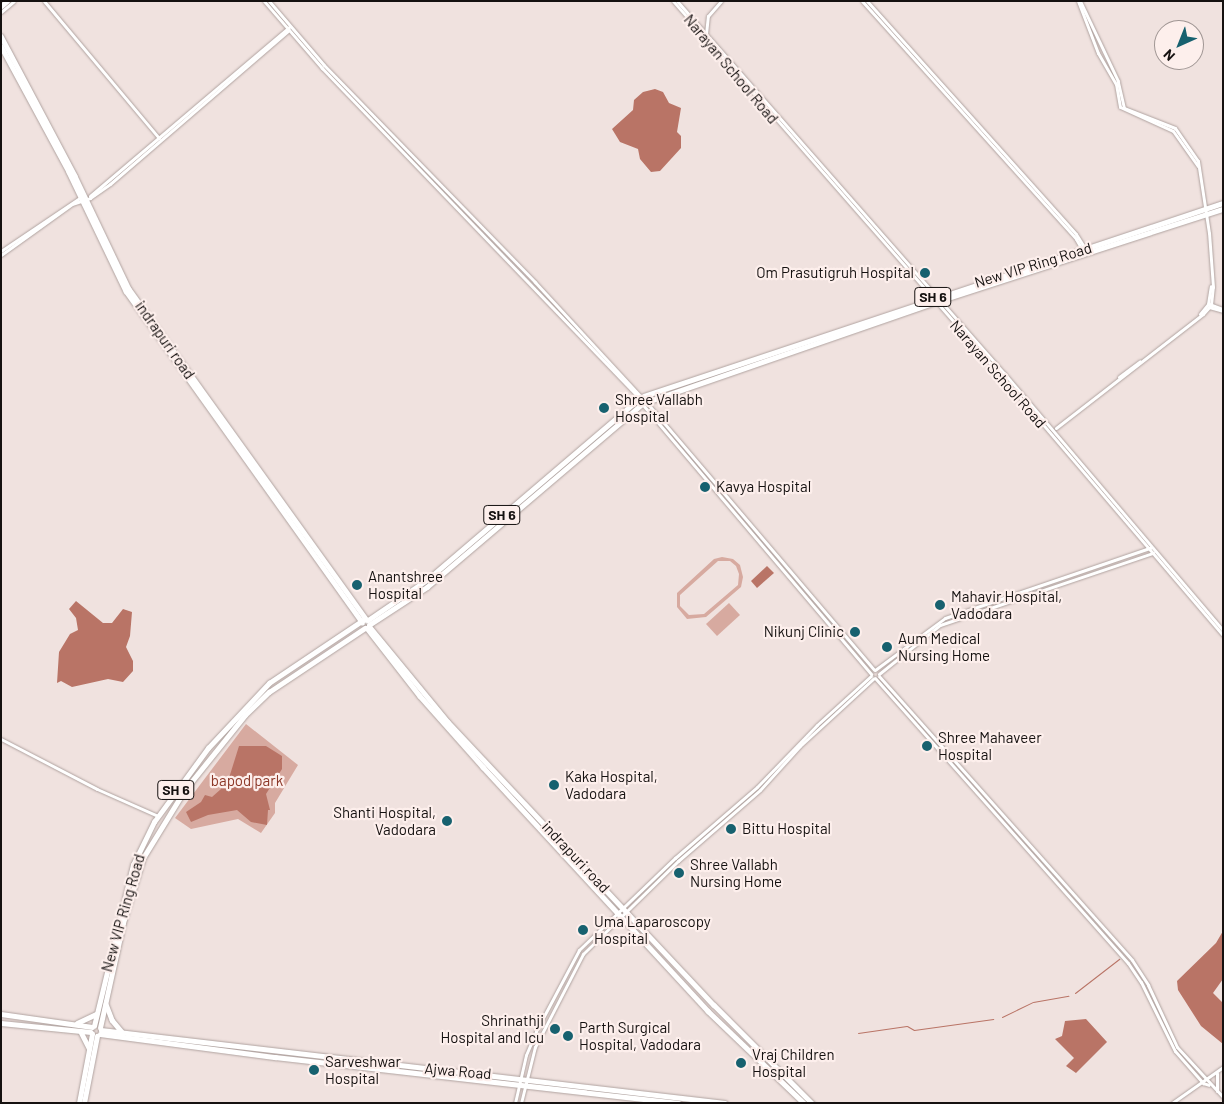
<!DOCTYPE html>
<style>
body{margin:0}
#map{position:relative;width:1224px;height:1104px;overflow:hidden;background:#f0e2df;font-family:Barlow,sans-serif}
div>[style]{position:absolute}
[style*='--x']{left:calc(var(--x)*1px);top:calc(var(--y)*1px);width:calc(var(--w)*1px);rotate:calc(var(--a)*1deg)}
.green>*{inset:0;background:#d7aaa0}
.water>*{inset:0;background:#b97466}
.stream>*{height:1px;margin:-0.5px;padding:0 0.5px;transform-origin:0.5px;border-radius:0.5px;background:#b97466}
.roads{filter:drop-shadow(0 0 1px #b0a3a0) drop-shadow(0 0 1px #b0a3a0)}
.minor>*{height:3px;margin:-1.5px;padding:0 1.5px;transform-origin:1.5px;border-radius:1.5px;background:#fff}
.major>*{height:4.5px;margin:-2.25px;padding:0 2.25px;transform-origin:2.25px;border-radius:2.25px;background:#fff}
.highway>*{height:5px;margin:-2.5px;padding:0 2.5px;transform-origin:2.5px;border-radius:2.5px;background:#fff}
.dots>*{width:14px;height:14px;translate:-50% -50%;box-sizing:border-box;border:2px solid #fdefec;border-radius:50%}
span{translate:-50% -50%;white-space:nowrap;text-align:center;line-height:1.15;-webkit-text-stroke:4.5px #fdefec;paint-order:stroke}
.shield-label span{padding:1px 4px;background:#fdefec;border:1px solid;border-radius:4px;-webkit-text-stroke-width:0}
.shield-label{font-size:14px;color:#151110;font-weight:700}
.street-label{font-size:15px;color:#151110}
.poi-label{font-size:15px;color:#151110}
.right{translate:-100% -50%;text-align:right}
.left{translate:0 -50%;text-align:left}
.park-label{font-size:15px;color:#8c3727}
.frame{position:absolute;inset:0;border:2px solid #151110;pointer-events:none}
.north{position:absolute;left:1154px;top:20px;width:50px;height:50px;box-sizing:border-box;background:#fdefec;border:1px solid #a09694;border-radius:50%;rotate:224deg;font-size:14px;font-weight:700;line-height:20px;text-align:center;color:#151110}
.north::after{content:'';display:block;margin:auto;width:18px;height:22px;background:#17616f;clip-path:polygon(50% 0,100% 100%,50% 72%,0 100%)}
</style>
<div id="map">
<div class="green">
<i style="clip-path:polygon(evenodd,722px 557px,733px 559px,740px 565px,743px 577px,741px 587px,706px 617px,687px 619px,677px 607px,677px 593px,714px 559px,722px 557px,718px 561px,730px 561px,736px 566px,739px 574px,738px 585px,704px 614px,689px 615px,680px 606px,680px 595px,718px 561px)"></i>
<i style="clip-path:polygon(729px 603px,740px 615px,717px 636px,706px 624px)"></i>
<i style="clip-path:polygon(246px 724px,298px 765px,275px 803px,275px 813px,261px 833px,238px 819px,191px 829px,175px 818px)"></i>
</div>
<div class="water">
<i style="clip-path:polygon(655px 89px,663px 92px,669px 103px,681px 108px,677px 132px,681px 136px,681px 148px,660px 171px,651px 172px,640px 159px,638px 149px,620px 142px,612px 129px,633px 110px,634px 100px,643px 92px)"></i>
<i style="clip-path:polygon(767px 566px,774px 573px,757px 588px,751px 581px)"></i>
<i style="clip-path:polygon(76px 601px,103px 623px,112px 623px,123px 609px,132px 612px,130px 636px,126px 647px,133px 661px,133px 671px,123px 682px,108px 679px,72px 687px,61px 681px,57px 683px,59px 652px,70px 634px,78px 630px,76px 618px,69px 609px)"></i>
<i style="clip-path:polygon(239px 746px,266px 746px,282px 756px,282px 769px,266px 794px,270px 810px,268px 810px,267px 825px,251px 822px,237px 810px,208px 815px,191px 822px,186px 812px,201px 802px,205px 795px,212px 797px,221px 789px,224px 781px,229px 778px)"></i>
<i style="clip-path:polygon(1223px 931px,1223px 979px,1213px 993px,1223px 1003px,1223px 1044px,1201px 1026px,1178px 990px,1177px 981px,1216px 943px)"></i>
<i style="clip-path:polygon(1086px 1019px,1107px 1042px,1076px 1073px,1066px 1066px,1074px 1058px,1055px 1039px,1062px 1036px,1065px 1021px)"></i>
</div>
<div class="stream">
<i style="--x:1075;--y:993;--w:56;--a:-37.7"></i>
<i style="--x:1002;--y:1017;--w:34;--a:-26"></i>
<i style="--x:1033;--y:1002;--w:36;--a:-10"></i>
<i style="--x:858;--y:1033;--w:49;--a:-8.1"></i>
<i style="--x:907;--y:1026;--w:8;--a:30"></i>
<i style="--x:914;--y:1030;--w:80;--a:-7.9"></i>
</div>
<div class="roads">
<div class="minor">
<i style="--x:44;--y:1;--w:179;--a:50"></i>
<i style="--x:264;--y:1;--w:89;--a:49.1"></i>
<i style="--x:322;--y:68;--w:458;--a:46.1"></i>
<i style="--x:269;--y:1;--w:84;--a:49.3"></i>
<i style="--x:324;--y:65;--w:303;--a:45.8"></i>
<i style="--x:535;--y:282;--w:156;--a:47.3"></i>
<i style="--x:673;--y:1;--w:485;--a:48.8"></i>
<i style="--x:993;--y:366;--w:354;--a:49.5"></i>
<i style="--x:677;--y:1;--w:495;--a:48.7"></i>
<i style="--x:1004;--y:373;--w:338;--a:49.6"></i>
<i style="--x:862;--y:1;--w:320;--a:48"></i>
<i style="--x:1076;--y:239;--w:14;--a:60"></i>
<i style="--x:867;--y:1;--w:313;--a:48.1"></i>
<i style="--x:1076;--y:234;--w:19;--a:58"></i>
<i style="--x:1078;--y:1;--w:56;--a:69"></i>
<i style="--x:1098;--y:53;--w:36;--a:60"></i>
<i style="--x:1116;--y:84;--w:23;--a:80"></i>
<i style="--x:1120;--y:107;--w:58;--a:24.4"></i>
<i style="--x:1173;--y:131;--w:43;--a:54.5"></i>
<i style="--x:1;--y:12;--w:17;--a:-40"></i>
<i style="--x:706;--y:34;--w:18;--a:-84"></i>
<i style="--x:708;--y:16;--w:20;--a:-49"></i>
<i style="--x:90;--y:196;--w:261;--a:-40.3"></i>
<i style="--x:1;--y:251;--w:97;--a:-34"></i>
<i style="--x:1;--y:255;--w:87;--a:-35.7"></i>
<i style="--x:72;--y:204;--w:19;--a:-18"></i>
<i style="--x:90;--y:198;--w:24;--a:-35"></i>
<i style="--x:110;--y:184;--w:236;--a:-40.7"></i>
<i style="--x:1209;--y:304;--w:15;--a:20"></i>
<i style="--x:1209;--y:307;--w:15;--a:16"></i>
<i style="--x:1200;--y:314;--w:13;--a:-51"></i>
<i style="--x:1208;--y:304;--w:18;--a:-81"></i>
<i style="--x:1119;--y:377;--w:26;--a:-37"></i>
<i style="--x:647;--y:403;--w:350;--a:49.6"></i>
<i style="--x:643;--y:405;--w:353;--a:49.7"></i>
<i style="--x:1056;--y:428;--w:186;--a:-37.8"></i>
<i style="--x:1203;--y:314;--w:12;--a:-48"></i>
<i style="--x:1211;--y:305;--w:18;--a:-84"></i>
<i style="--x:1213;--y:287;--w:54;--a:-94.2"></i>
<i style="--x:1209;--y:233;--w:73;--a:-98.7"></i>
<i style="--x:1198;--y:161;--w:40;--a:-124.9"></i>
<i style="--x:1175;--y:128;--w:55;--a:-158.6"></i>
<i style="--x:1124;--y:108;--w:28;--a:-103"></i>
<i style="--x:1118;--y:81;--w:89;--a:-115.4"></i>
<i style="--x:875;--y:670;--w:87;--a:-36.6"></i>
<i style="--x:945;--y:618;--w:217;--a:-18.9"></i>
<i style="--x:879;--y:674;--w:78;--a:-38.8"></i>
<i style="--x:940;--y:625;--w:225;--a:-18.7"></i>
<i style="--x:879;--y:676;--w:380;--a:48.3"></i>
<i style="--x:1132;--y:960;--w:30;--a:57"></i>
<i style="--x:1148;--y:985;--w:68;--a:64.9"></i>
<i style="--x:1177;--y:1047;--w:68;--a:47.4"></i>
<i style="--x:875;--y:678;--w:381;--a:48.4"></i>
<i style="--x:1128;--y:963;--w:23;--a:56"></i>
<i style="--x:1141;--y:982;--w:77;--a:63.8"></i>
<i style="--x:1175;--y:1051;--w:43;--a:48.8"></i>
<i style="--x:1203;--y:1083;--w:6;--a:18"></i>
<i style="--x:1;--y:739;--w:108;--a:27.5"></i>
<i style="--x:97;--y:789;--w:67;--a:23.9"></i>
<i style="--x:1217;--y:1073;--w:18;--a:90"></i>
<i style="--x:515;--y:1103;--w:49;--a:-77.1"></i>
<i style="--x:526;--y:1055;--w:26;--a:-67"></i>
<i style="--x:536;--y:1031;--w:92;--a:-62"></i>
<i style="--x:579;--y:950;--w:133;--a:-43.8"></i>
<i style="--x:675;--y:858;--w:108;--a:-40.9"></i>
<i style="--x:757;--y:787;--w:86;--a:-45.9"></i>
<i style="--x:817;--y:725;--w:73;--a:-42.2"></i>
<i style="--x:521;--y:1103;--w:58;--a:-76"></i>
<i style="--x:535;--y:1047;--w:105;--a:-62.7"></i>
<i style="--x:583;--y:954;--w:133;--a:-44.4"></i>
<i style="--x:678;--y:861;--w:108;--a:-40.9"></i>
<i style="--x:760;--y:790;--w:59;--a:-47.7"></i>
<i style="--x:800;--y:746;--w:100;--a:-42.6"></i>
<i style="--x:1172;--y:1103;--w:62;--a:-35.2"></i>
</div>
<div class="major">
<i style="--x:1;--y:36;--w:158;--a:62.1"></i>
<i style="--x:75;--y:176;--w:125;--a:64.5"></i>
<i style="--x:129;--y:289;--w:408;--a:54.3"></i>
<i style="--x:1;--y:46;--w:143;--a:61.6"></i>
<i style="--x:69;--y:172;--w:132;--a:64.4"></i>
<i style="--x:126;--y:291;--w:407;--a:54.5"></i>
<i style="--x:644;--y:396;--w:610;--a:-18.43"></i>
<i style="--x:647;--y:402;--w:306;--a:-19.1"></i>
<i style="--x:936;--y:302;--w:302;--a:-18"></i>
<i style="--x:368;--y:620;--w:73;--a:-34.3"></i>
<i style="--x:428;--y:579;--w:277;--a:-40.5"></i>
<i style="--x:369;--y:625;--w:69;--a:-33.2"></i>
<i style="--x:427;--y:587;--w:282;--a:-40.4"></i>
<i style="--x:369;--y:626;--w:124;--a:50.5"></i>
<i style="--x:448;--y:722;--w:388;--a:46.8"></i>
<i style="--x:714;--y:1005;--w:139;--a:45"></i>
<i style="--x:367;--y:628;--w:86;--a:52.1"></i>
<i style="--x:420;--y:696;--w:95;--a:48.4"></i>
<i style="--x:483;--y:767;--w:332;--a:47.3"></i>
<i style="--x:708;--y:1011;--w:133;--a:43.8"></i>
<i style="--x:106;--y:1004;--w:17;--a:69"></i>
<i style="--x:112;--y:1020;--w:17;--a:50"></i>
<i style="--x:1;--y:1014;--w:92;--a:8.1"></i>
<i style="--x:1;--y:1023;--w:90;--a:5.7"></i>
<i style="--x:77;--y:1023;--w:21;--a:-25"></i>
<i style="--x:94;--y:1026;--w:166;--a:-76.4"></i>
<i style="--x:133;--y:865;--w:48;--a:-64"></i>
<i style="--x:154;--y:822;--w:92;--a:-53.9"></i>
<i style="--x:208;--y:748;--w:89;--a:-46.8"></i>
<i style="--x:269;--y:683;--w:113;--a:-33.8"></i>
<i style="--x:100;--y:1028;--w:107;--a:-77.6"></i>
<i style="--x:123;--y:923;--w:68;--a:-72.9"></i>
<i style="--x:143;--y:858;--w:79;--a:-58.5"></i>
<i style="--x:184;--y:791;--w:97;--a:-51.2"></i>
<i style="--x:245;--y:715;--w:33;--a:-44"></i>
<i style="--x:269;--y:692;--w:115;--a:-33.7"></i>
<i style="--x:101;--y:1030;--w:628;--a:6.67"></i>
<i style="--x:81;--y:1032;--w:18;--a:63"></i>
<i style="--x:100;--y:1034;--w:177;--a:7.5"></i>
<i style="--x:275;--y:1057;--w:406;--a:6.5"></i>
<i style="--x:79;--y:1103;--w:70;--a:-79.3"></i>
<i style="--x:84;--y:1103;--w:68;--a:-79"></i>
</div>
<div class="highway">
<i style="--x:1;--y:6;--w:8;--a:-40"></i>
</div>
</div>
<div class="dots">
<i style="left:925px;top:273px;background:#17616f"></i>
<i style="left:604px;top:408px;background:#17616f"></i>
<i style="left:705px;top:487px;background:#17616f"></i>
<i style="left:357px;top:585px;background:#17616f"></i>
<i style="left:940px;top:605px;background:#17616f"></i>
<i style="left:855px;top:632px;background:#17616f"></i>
<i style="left:887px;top:647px;background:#17616f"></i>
<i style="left:927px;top:746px;background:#17616f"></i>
<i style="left:554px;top:785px;background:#17616f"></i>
<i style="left:447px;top:821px;background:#17616f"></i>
<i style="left:731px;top:829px;background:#17616f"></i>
<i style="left:679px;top:873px;background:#17616f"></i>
<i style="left:583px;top:930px;background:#17616f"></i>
<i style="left:555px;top:1029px;background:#17616f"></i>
<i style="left:568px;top:1036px;background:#17616f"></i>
<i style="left:741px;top:1063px;background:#17616f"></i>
<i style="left:314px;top:1070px;background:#17616f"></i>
</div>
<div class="shield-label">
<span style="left:933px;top:297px">SH 6</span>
<span style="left:502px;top:515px">SH 6</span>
<span style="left:176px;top:790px">SH 6</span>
</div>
<div class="street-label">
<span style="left:731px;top:69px;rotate:50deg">Narayan School Road</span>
<span style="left:1033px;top:265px;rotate:-17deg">New VIP Ring Road</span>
<span style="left:165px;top:340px;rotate:55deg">indrapuri road</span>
<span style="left:998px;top:374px;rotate:49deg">Narayan School Road</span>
<span style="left:576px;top:857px;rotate:47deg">indrapuri road</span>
<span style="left:123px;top:913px;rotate:-74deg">New VIP Ring Road</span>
<span style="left:458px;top:1071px;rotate:5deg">Ajwa Road</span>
</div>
<div class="poi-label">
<span class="right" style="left:914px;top:273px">Om Prasutigruh Hospital</span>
<span class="left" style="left:615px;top:408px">Shree Vallabh<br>Hospital</span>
<span class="left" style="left:716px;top:487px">Kavya Hospital</span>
<span class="left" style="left:368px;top:585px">Anantshree<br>Hospital</span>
<span class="left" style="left:951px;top:605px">Mahavir Hospital,<br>Vadodara</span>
<span class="right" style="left:844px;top:632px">Nikunj Clinic</span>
<span class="left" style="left:898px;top:647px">Aum Medical<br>Nursing Home</span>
<span class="left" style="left:938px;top:746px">Shree Mahaveer<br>Hospital</span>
<span class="left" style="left:565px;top:785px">Kaka Hospital,<br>Vadodara</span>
<span class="right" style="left:436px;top:821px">Shanti Hospital,<br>Vadodara</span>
<span class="left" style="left:742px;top:829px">Bittu Hospital</span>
<span class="left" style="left:690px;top:873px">Shree Vallabh<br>Nursing Home</span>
<span class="left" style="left:594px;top:930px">Uma Laparoscopy<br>Hospital</span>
<span class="right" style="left:544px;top:1029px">Shrinathji<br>Hospital and Icu</span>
<span class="left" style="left:579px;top:1036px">Parth Surgical<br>Hospital, Vadodara</span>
<span class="left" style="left:752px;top:1063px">Vraj Children<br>Hospital</span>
<span class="left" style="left:325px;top:1070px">Sarveshwar<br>Hospital</span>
</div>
<div class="park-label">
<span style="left:247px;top:781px">bapod park</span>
</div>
<div class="frame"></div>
<div class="north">N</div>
</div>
